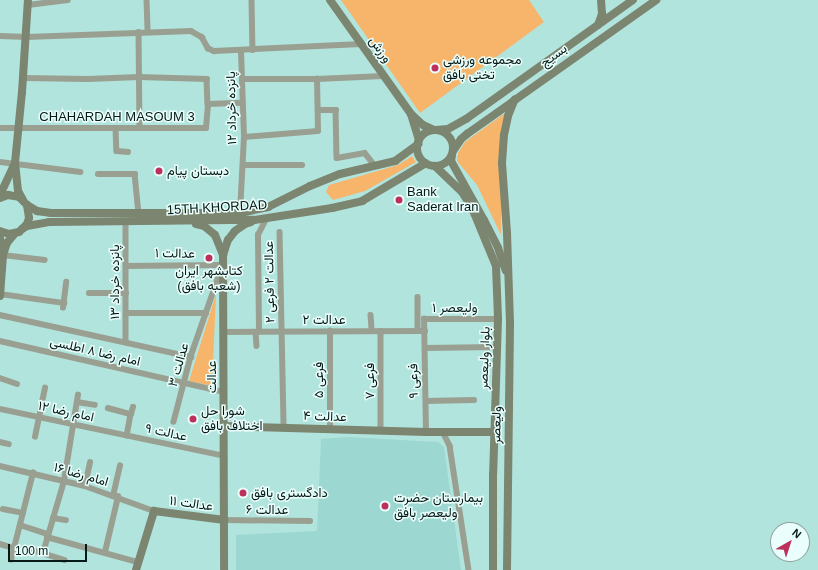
<!DOCTYPE html>
<meta charset="utf-8">
<style>
body{margin:0}
#map{position:relative;width:818px;height:570px;overflow:hidden;background:#b2e4de;font-family:Arial,Vazirmatn,sans-serif}
div>[style]{position:absolute}
[style*='--x']{left:calc(var(--x)*1px);top:calc(var(--y)*1px);width:calc(var(--w)*1px);rotate:calc(var(--a)*1deg)}
.built>*{inset:0;background:#9cd8d1}
.green>*{inset:0;background:#f7b56c}
.street>*{height:5.5px;margin:-2.75px;padding:0 2.75px;transform-origin:2.75px;border-radius:2.75px;background:#99a091}
.secondary>*{height:8px;margin:-4px;padding:0 4px;transform-origin:4px;border-radius:4px;background:#7b856f}
.secondary>.ring{margin:-4px;padding:0;box-sizing:content-box;background:none;border:8px solid #7b856f;border-radius:50%}
.dots>*{width:11px;height:11px;translate:-50% -50%;box-sizing:border-box;border:2px solid #eafefb;border-radius:50%}
span{translate:-50% -50%;white-space:nowrap;text-align:center;line-height:1.15;-webkit-text-stroke:3px #eafefb;paint-order:stroke}
.street-label{font-size:13px;color:#051917}
.poi-label{font-size:13px;color:#051917}
.left{translate:0 -50%;text-align:left}
.north{position:absolute;left:770px;top:522px;width:40px;height:40px;box-sizing:border-box;background:#eafefb;border:1px solid #8ea2a0;border-radius:50%;rotate:39deg;font-size:11px;font-weight:700;line-height:16px;text-align:center;color:#051917}
.north::after{content:'';display:block;margin:auto;width:14px;height:18px;background:#be305c;clip-path:polygon(50% 0,100% 100%,50% 72%,0 100%)}
.scale{position:absolute;left:8px;top:544px;width:79px;height:18px;box-sizing:border-box;border:2px solid #051917;border-top:0;padding-left:5px;font-size:12px;line-height:14px;white-space:nowrap;color:#051917;-webkit-text-stroke:3px #eafefb;paint-order:stroke}
</style>
<div id="map">
<div class="built">
<i style="clip-path:polygon(348px 437px,438px 442px,444px 447px,461px 570px,236px 570px,236px 535px,317px 531px,321px 439px)"></i>
</div>
<div class="green">
<i style="clip-path:polygon(341px 0,529px 0,544px 22px,420px 113px)"></i>
<i style="clip-path:polygon(505px 113px,501px 214px,501px 235px,477px 185px,457px 161px,458px 153px,465px 142px)"></i>
<i style="clip-path:polygon(412px 156px,416px 162px,365px 191px,333px 200px,326px 192px,329px 185px,398px 165px)"></i>
<i style="clip-path:polygon(216px 294px,212px 386px,189px 381px)"></i>
</div>
<div class="street">
<i style="--x:147;--y:0;--w:32;--a:88"></i>
<i style="--x:252;--y:0;--w:50;--a:88.9"></i>
<i style="--x:28;--y:5;--w:40;--a:-7.1"></i>
<i style="--x:139;--y:32;--w:96;--a:89.4"></i>
<i style="--x:0;--y:36;--w:27;--a:2"></i>
<i style="--x:27;--y:37;--w:164;--a:-2.1"></i>
<i style="--x:191;--y:31;--w:13;--a:29"></i>
<i style="--x:202;--y:37;--w:13;--a:61"></i>
<i style="--x:208;--y:48;--w:7;--a:27"></i>
<i style="--x:214;--y:51;--w:147;--a:-2.7"></i>
<i style="--x:23;--y:78;--w:65;--a:0.9"></i>
<i style="--x:88;--y:79;--w:51;--a:-2.2"></i>
<i style="--x:139;--y:77;--w:68;--a:1.7"></i>
<i style="--x:207;--y:79;--w:25;--a:88"></i>
<i style="--x:242;--y:79;--w:75;--a:0"></i>
<i style="--x:317;--y:79;--w:66;--a:-2.6"></i>
<i style="--x:318;--y:110;--w:18;--a:0"></i>
<i style="--x:336;--y:110;--w:48;--a:88.8"></i>
<i style="--x:337;--y:158;--w:28;--a:-10"></i>
<i style="--x:365;--y:153;--w:16;--a:52"></i>
<i style="--x:0;--y:128;--w:206;--a:0"></i>
<i style="--x:206;--y:128;--w:24;--a:-85"></i>
<i style="--x:208;--y:104;--w:34;--a:-2"></i>
<i style="--x:116;--y:128;--w:23;--a:88"></i>
<i style="--x:117;--y:151;--w:11;--a:5"></i>
<i style="--x:244;--y:137;--w:74;--a:-4.6"></i>
<i style="--x:318;--y:131;--w:52;--a:-91.1"></i>
<i style="--x:0;--y:162;--w:81;--a:7.1"></i>
<i style="--x:243;--y:165;--w:59;--a:0"></i>
<i style="--x:98;--y:174;--w:37;--a:0"></i>
<i style="--x:135;--y:174;--w:40;--a:84.3"></i>
<i style="--x:240;--y:213;--w:76;--a:-87"></i>
<i style="--x:244;--y:137;--w:86;--a:-92"></i>
<i style="--x:126;--y:223;--w:119;--a:90"></i>
<i style="--x:280;--y:232;--w:196;--a:88.8"></i>
<i style="--x:3;--y:255;--w:42;--a:6.8"></i>
<i style="--x:126;--y:266;--w:97;--a:-0.6"></i>
<i style="--x:223;--y:265;--w:97;--a:109.2"></i>
<i style="--x:191;--y:357;--w:67;--a:104.7"></i>
<i style="--x:89;--y:293;--w:37;--a:0"></i>
<i style="--x:0;--y:294;--w:65;--a:8"></i>
<i style="--x:418;--y:297;--w:34;--a:90"></i>
<i style="--x:63;--y:308;--w:26;--a:-83"></i>
<i style="--x:126;--y:313;--w:80;--a:0"></i>
<i style="--x:0;--y:315;--w:196;--a:12.4"></i>
<i style="--x:371;--y:315;--w:16;--a:86"></i>
<i style="--x:381;--y:331;--w:100;--a:90"></i>
<i style="--x:223;--y:332;--w:202;--a:-0.3"></i>
<i style="--x:256;--y:332;--w:14;--a:86"></i>
<i style="--x:259;--y:332;--w:97;--a:-90.6"></i>
<i style="--x:258;--y:235;--w:18;--a:-63"></i>
<i style="--x:0;--y:341;--w:230;--a:12.8"></i>
<i style="--x:425;--y:348;--w:72;--a:-0.8"></i>
<i style="--x:0;--y:378;--w:18;--a:19"></i>
<i style="--x:426;--y:401;--w:48;--a:-1.2"></i>
<i style="--x:77;--y:402;--w:18;--a:9"></i>
<i style="--x:108;--y:408;--w:24;--a:15"></i>
<i style="--x:131;--y:414;--w:22;--a:100"></i>
<i style="--x:0;--y:409;--w:229;--a:11.8"></i>
<i style="--x:131;--y:414;--w:7;--a:-74"></i>
<i style="--x:330;--y:429;--w:98;--a:-90"></i>
<i style="--x:426;--y:432;--w:113;--a:-91"></i>
<i style="--x:424;--y:319;--w:74;--a:0"></i>
<i style="--x:443;--y:432;--w:16;--a:63"></i>
<i style="--x:450;--y:446;--w:125;--a:81.3"></i>
<i style="--x:35;--y:437;--w:50;--a:-78.5"></i>
<i style="--x:0;--y:442;--w:9;--a:13"></i>
<i style="--x:0;--y:466;--w:87;--a:13.2"></i>
<i style="--x:85;--y:486;--w:73;--a:19.9"></i>
<i style="--x:85;--y:486;--w:24;--a:-78"></i>
<i style="--x:113;--y:496;--w:31;--a:-77"></i>
<i style="--x:3;--y:509;--w:20;--a:11"></i>
<i style="--x:53;--y:518;--w:13;--a:9"></i>
<i style="--x:224;--y:520;--w:86;--a:0.7"></i>
<i style="--x:20;--y:525;--w:29;--a:18"></i>
<i style="--x:47;--y:537;--w:94;--a:15.4"></i>
<i style="--x:0;--y:544;--w:15;--a:16"></i>
<i style="--x:32;--y:550;--w:34;--a:17"></i>
<i style="--x:105;--y:552;--w:57;--a:-76.7"></i>
<i style="--x:43;--y:553;--w:75;--a:-73.7"></i>
<i style="--x:64;--y:481;--w:87;--a:-80.8"></i>
<i style="--x:11;--y:560;--w:90;--a:-75.8"></i>
</div>
<div class="secondary">
<i style="--x:330;--y:0;--w:140;--a:54.6"></i>
<i style="--x:411;--y:114;--w:16;--a:43"></i>
<i style="--x:423;--y:125;--w:12;--a:24"></i>
<i style="--x:598;--y:25;--w:12;--a:-70"></i>
<i style="--x:602;--y:14;--w:14;--a:-94"></i>
<i style="--x:411;--y:114;--w:27;--a:73"></i>
<i style="--x:436;--y:130;--w:12;--a:-5"></i>
<i style="--x:448;--y:129;--w:21;--a:-29"></i>
<i style="--x:466;--y:119;--w:205;--a:-35.5"></i>
<i class="ring" style="left:417px;top:130px;width:28px;height:28px"></i>
<i style="--x:453;--y:151;--w:14;--a:-56"></i>
<i style="--x:461;--y:139;--w:8;--a:-40"></i>
<i style="--x:467;--y:134;--w:232;--a:-35.3"></i>
<i style="--x:452;--y:155;--w:6;--a:99"></i>
<i style="--x:451;--y:161;--w:68;--a:60.8"></i>
<i style="--x:484;--y:220;--w:31;--a:63"></i>
<i style="--x:498;--y:248;--w:24;--a:71"></i>
<i style="--x:435;--y:166;--w:37;--a:44"></i>
<i style="--x:462;--y:192;--w:19;--a:58"></i>
<i style="--x:472;--y:208;--w:63;--a:67.5"></i>
<i style="--x:496;--y:266;--w:53;--a:87.8"></i>
<i style="--x:498;--y:319;--w:155;--a:91.8"></i>
<i style="--x:493;--y:474;--w:96;--a:90"></i>
<i style="--x:0;--y:195;--w:33;--a:-65"></i>
<i style="--x:0;--y:198;--w:9;--a:-21"></i>
<i style="--x:8;--y:195;--w:11;--a:10"></i>
<i style="--x:19;--y:197;--w:11;--a:45"></i>
<i style="--x:27;--y:205;--w:13;--a:81"></i>
<i style="--x:29;--y:218;--w:6;--a:108"></i>
<i style="--x:27;--y:224;--w:11;--a:135"></i>
<i style="--x:19;--y:232;--w:10;--a:169"></i>
<i style="--x:9;--y:234;--w:9;--a:-162"></i>
<i style="--x:23;--y:200;--w:10;--a:-119"></i>
<i style="--x:18;--y:191;--w:28;--a:-96"></i>
<i style="--x:15;--y:163;--w:71;--a:-84.4"></i>
<i style="--x:22;--y:92;--w:92;--a:-86.3"></i>
<i style="--x:27;--y:205;--w:12;--a:31"></i>
<i style="--x:37;--y:211;--w:14;--a:8"></i>
<i style="--x:51;--y:213;--w:189;--a:0"></i>
<i style="--x:240;--y:213;--w:29;--a:-12"></i>
<i style="--x:268;--y:207;--w:47;--a:-26.6"></i>
<i style="--x:310;--y:186;--w:32;--a:-22"></i>
<i style="--x:340;--y:174;--w:57;--a:-13.3"></i>
<i style="--x:395;--y:161;--w:29;--a:-36"></i>
<i style="--x:196;--y:224;--w:8;--a:14"></i>
<i style="--x:204;--y:226;--w:14;--a:39"></i>
<i style="--x:215;--y:235;--w:22;--a:68"></i>
<i style="--x:223;--y:255;--w:315;--a:89.8"></i>
<i style="--x:22;--y:229;--w:6;--a:-31"></i>
<i style="--x:27;--y:226;--w:22;--a:-10"></i>
<i style="--x:49;--y:222;--w:205;--a:-0.6"></i>
<i style="--x:254;--y:220;--w:79;--a:-8.7"></i>
<i style="--x:332;--y:208;--w:31;--a:-13"></i>
<i style="--x:362;--y:201;--w:74;--a:-30.7"></i>
<i style="--x:0;--y:238;--w:16;--a:79"></i>
<i style="--x:223;--y:255;--w:16;--a:-72"></i>
<i style="--x:228;--y:240;--w:11;--a:-52"></i>
<i style="--x:235;--y:231;--w:12;--a:-35"></i>
<i style="--x:245;--y:224;--w:6;--a:-18"></i>
<i style="--x:0;--y:296;--w:41;--a:-85.8"></i>
<i style="--x:3;--y:255;--w:13;--a:-72"></i>
<i style="--x:7;--y:243;--w:13;--a:-51"></i>
<i style="--x:224;--y:426;--w:202;--a:1.7"></i>
<i style="--x:426;--y:432;--w:69;--a:0"></i>
<i style="--x:136;--y:570;--w:62;--a:-73"></i>
<i style="--x:154;--y:511;--w:71;--a:7.3"></i>
<i style="--x:507;--y:570;--w:247;--a:-89.3"></i>
<i style="--x:510;--y:323;--w:90;--a:-91.9"></i>
<i style="--x:507;--y:233;--w:70;--a:-94.1"></i>
<i style="--x:502;--y:163;--w:28;--a:-86"></i>
<i style="--x:504;--y:135;--w:19;--a:-78"></i>
<i style="--x:508;--y:116;--w:18;--a:-68"></i>
</div>
<div class="dots">
<i style="left:435px;top:68px;background:#be305c"></i>
<i style="left:159px;top:171px;background:#be305c"></i>
<i style="left:399px;top:200px;background:#be305c"></i>
<i style="left:209px;top:258px;background:#be305c"></i>
<i style="left:193px;top:419px;background:#be305c"></i>
<i style="left:243px;top:493px;background:#be305c"></i>
<i style="left:385px;top:506px;background:#be305c"></i>
</div>
<div class="street-label">
<span style="left:380px;top:50px;rotate:55deg">ورزش</span>
<span style="left:554px;top:56px;rotate:-36deg">بسیج</span>
<span style="left:232px;top:108px;rotate:-91deg">پانزده خرداد ۱۲</span>
<span style="left:117px;top:117px">CHAHARDAH MASOUM 3</span>
<span style="left:217px;top:208px;rotate:-3deg">15TH KHORDAD</span>
<span style="left:175px;top:254px;rotate:1deg">عدالت ۱</span>
<span style="left:115px;top:282px;rotate:-90deg">پانزده خرداد ۱۳</span>
<span style="left:270px;top:282px;rotate:-91deg">عدالت ۲ فرعی ۲</span>
<span style="left:455px;top:308px">ولیعصر ۱</span>
<span style="left:324px;top:320px">عدالت ۲</span>
<span style="left:95px;top:352px;rotate:13deg">امام رضا ۸ اطلسی</span>
<span style="left:485px;top:358px;rotate:-88deg">بلوار ولیعصر</span>
<span style="left:179px;top:365px;rotate:-74deg">عدالت ۳</span>
<span style="left:212px;top:377px;rotate:-90deg">عدالت</span>
<span style="left:319px;top:380px;rotate:-90deg">فرعی ۵</span>
<span style="left:370px;top:381px;rotate:-90deg">فرعی ۷</span>
<span style="left:414px;top:381px;rotate:-91deg">فرعی ۹</span>
<span style="left:66px;top:412px;rotate:12deg">امام رضا ۱۲</span>
<span style="left:325px;top:417px;rotate:2deg">عدالت ۴</span>
<span style="left:497px;top:425px;rotate:-89deg">ولیعصر</span>
<span style="left:166px;top:433px;rotate:12deg">عدالت ۹</span>
<span style="left:81px;top:475px;rotate:16deg">امام رضا ۱۶</span>
<span style="left:191px;top:504px;rotate:8deg">عدالت ۱۱</span>
<span style="left:267px;top:510px">عدالت ۶</span>
</div>
<div class="poi-label">
<span class="left" style="left:443px;top:68px">مجموعه ورزشی<br>تختی بافق</span>
<span class="left" style="left:167px;top:171px">دبستان پیام</span>
<span class="left" style="left:407px;top:200px">Bank<br>Saderat Iran</span>
<span style="left:209px;top:279px">کتابشهر ایران<br>(شعبه بافق)</span>
<span class="left" style="left:201px;top:419px">شورا حل<br>اختلاف بافق</span>
<span class="left" style="left:251px;top:493px">دادگستری بافق</span>
<span class="left" style="left:394px;top:506px">بیمارستان حضرت<br>ولیعصر بافق</span>
</div>
<div class="north">N</div>
<div class="scale">100 m</div>
</div>
